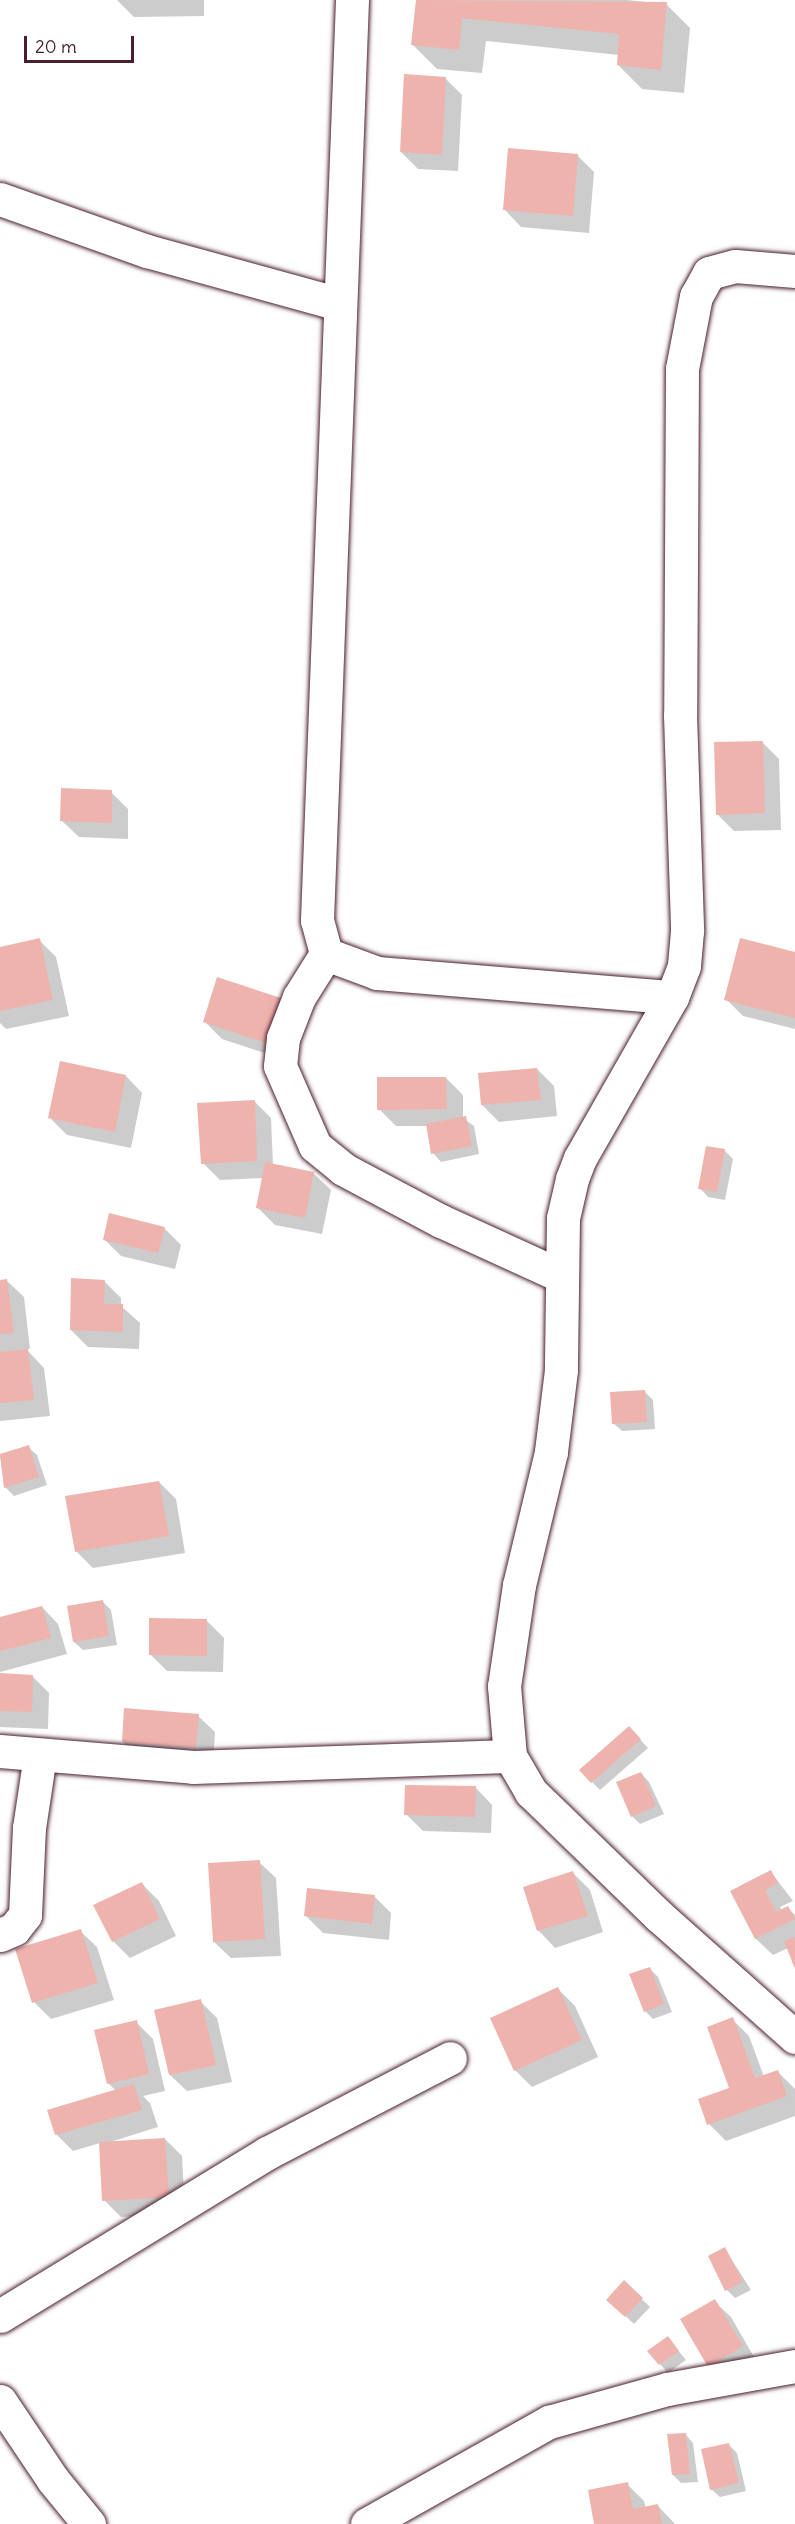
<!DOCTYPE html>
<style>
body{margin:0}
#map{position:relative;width:795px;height:2524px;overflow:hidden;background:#fff;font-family:Delius,sans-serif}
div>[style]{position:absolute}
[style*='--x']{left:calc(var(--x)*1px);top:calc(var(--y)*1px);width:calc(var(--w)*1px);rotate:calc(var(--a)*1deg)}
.shadow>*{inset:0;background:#0003}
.building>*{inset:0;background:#eeb3ad}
.roads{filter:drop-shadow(0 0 2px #4a1f2b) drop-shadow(0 0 2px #4a1f2b)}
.minor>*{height:33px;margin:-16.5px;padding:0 16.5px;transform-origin:16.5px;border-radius:16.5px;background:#fff}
span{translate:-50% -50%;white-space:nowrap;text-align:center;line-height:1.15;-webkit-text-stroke:4.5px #fff;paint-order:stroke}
.scale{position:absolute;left:24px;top:36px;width:110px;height:27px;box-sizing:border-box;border:3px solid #4a1f2b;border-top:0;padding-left:8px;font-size:18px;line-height:21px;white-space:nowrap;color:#4a1f2b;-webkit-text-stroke:4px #fff;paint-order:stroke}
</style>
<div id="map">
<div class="shadow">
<i style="clip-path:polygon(204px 0,204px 16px,134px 17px,117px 0)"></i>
<i style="clip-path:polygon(417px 0,627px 0,666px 4px,690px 28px,684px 93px,642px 89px,618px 65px,619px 55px,486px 41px,482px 73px,437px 69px,413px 45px)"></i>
<i style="clip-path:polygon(445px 78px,462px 95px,458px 171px,418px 169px,401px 152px)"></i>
<i style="clip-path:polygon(577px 155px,594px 172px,589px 233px,521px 227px,505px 210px)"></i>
<i style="clip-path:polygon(762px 742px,779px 759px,781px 830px,734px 831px,717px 814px)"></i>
<i style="clip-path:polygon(111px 792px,128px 809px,128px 839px,79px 837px,62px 821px)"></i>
<i style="clip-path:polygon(39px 940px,56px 957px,69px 1016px,6px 1029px,0 1023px,0 948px)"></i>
<i style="clip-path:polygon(795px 953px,795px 1029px,743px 1016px,726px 999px)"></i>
<i style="clip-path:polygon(283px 1000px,286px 1060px,222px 1039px,205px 1022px)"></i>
<i style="clip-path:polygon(537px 1069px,554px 1086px,557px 1116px,499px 1122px,482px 1105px)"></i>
<i style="clip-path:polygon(126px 1076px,142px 1093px,131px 1148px,67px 1135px,50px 1118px)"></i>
<i style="clip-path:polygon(446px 1078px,463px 1095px,463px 1118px,474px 1126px,479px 1154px,441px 1162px,433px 1153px,427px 1126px,396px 1126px,379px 1109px)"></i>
<i style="clip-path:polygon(254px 1101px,271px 1118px,273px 1165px,314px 1174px,331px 1190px,322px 1234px,275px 1225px,258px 1208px,263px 1178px,220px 1180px,203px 1163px)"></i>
<i style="clip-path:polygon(724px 1150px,733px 1159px,725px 1200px,708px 1197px,700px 1188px)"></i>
<i style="clip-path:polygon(164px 1228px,181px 1245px,175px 1269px,121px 1256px,104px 1239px)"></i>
<i style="clip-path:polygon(0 1281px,7px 1281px,24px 1297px,30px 1349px,26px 1349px,44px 1368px,50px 1416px,0 1421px)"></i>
<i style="clip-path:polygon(104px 1281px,121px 1298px,121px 1306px,140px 1323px,139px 1349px,88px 1347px,71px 1330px)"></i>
<i style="clip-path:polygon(645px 1392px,653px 1400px,655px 1429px,622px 1431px,613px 1423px)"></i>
<i style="clip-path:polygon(28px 1447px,37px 1455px,47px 1485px,14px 1496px,5px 1487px,0 1456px)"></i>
<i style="clip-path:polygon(159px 1482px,176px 1499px,185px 1553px,93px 1568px,76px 1551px)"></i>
<i style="clip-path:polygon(103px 1602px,111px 1610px,117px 1645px,83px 1650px,74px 1642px)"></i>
<i style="clip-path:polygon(42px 1607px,58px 1624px,67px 1654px,0 1672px,0 1618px)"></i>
<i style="clip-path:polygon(207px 1621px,224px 1638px,223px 1672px,167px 1671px,150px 1654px)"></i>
<i style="clip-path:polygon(0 1675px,32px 1676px,49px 1693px,48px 1729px,0 1727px)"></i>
<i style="clip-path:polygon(198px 1716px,215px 1732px,213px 1764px,140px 1759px,123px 1742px)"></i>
<i style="clip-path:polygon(637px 1736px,648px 1748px,600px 1790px,592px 1782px)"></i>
<i style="clip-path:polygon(641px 1773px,649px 1782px,664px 1814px,640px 1824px,632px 1816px)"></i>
<i style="clip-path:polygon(476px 1788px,492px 1805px,491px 1833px,423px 1831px,406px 1814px)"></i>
<i style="clip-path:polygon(259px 1862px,276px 1878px,281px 1956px,231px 1958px,214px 1942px)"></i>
<i style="clip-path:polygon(771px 1872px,793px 1901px,780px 1907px,782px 1911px,788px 1908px,795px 1915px,795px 1965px,788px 1948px,773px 1955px,756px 1939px,732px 1891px)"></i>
<i style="clip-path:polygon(573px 1873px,590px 1890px,603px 1932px,555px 1948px,539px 1931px,525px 1888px)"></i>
<i style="clip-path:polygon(142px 1884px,159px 1901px,176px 1936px,130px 1958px,113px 1941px)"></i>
<i style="clip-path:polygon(374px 1896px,391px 1913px,389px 1940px,323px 1933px,306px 1916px)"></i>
<i style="clip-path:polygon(80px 1931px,97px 1947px,114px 2000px,51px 2019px,34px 2002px)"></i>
<i style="clip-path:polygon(650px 1969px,658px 1977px,672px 2012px,653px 2019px,645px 2011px)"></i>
<i style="clip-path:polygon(558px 1989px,575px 2006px,598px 2057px,532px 2087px,515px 2070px)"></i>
<i style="clip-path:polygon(200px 2001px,217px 2018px,232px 2082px,187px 2091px,170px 2075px)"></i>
<i style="clip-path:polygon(732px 2019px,749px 2036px,764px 2077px,778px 2072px,795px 2089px,795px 2116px,726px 2141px,709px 2124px,731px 2089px)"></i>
<i style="clip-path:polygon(136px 2022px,153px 2039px,165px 2091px,143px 2096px,150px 2103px,158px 2127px,107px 2143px,165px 2139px,182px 2156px,185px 2213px,121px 2217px,104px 2200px,100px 2143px,73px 2151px,56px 2134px,116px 2091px,108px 2083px)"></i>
<i style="clip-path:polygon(725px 2249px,751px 2290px,735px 2298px,727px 2290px)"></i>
<i style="clip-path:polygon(624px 2282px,650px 2307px,634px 2324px,617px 2308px)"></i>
<i style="clip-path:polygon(714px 2301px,731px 2317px,758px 2364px,709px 2366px)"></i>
<i style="clip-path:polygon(668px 2338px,686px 2360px,668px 2373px,660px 2364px)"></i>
<i style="clip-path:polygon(685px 2434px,693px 2443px,698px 2482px,681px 2483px,673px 2475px)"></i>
<i style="clip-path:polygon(729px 2445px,737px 2453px,746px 2491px,720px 2497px,711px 2489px)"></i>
<i style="clip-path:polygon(627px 2484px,644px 2501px,646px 2508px,658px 2506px,675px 2524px,596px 2524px)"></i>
</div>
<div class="building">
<i style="clip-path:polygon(416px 0,667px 2px,661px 70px,617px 65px,619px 34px,462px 18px,459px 50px,411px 45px)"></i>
<i style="clip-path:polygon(404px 74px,446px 77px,442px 155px,400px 152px)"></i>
<i style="clip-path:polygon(508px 148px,578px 154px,573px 216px,503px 210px)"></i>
<i style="clip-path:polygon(763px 741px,765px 813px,716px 815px,714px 742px)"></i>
<i style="clip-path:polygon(61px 788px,112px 790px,112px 823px,60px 821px)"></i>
<i style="clip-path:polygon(40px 938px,53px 1000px,0 1011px,0 947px)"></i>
<i style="clip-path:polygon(740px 938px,795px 952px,795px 1018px,724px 1000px)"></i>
<i style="clip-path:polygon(217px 977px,284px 999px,269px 1044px,203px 1022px)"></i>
<i style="clip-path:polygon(60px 1061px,126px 1075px,115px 1132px,48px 1118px)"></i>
<i style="clip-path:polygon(537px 1068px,541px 1100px,481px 1105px,478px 1073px)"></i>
<i style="clip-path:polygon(377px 1077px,446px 1077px,447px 1109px,377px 1110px)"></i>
<i style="clip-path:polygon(255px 1100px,257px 1161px,201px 1164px,197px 1103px)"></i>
<i style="clip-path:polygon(466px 1116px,472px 1146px,431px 1154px,426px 1124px)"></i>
<i style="clip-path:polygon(706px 1146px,725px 1149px,717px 1192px,698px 1189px)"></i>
<i style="clip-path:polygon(265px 1162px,314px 1172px,305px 1218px,256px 1208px)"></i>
<i style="clip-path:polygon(109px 1213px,165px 1227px,158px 1253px,103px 1240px)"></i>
<i style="clip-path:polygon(71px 1278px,105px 1280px,104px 1304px,123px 1304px,123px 1332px,70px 1330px)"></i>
<i style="clip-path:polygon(7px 1279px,14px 1333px,0 1334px,0 1280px)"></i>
<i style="clip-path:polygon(28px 1349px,34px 1400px,0 1403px,0 1352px)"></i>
<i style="clip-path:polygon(645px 1390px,647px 1422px,612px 1424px,610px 1392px)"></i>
<i style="clip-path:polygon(29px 1445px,39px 1477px,4px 1488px,0 1454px)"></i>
<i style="clip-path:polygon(159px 1481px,169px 1536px,75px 1552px,65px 1496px)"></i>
<i style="clip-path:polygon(103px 1600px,109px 1636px,73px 1642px,67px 1606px)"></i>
<i style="clip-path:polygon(42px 1606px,51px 1638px,0 1651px,0 1617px)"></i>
<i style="clip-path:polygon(149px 1618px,207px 1619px,207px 1656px,149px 1655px)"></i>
<i style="clip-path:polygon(0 1673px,33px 1675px,32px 1712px,0 1711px)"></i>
<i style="clip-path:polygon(124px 1708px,199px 1714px,196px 1748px,122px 1742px)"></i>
<i style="clip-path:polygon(629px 1726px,641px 1739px,591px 1783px,579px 1770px)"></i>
<i style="clip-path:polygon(641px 1772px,656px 1806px,631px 1817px,616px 1782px)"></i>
<i style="clip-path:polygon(405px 1785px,476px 1786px,475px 1817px,404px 1815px)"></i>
<i style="clip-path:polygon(260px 1860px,265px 1939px,213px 1942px,208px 1863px)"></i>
<i style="clip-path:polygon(771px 1870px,778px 1883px,765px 1890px,776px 1912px,788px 1906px,795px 1919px,755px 1939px,730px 1891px)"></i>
<i style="clip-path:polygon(573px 1871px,588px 1916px,537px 1931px,523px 1887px)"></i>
<i style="clip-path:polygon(142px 1882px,160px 1919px,112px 1942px,93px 1905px)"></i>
<i style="clip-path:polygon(307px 1888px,375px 1895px,372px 1924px,304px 1916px)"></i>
<i style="clip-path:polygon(81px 1929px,98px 1983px,32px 2003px,15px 1949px)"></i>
<i style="clip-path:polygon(795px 1937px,795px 1969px,784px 1941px)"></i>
<i style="clip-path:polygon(650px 1967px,664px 2004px,644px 2012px,629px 1974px)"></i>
<i style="clip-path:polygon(558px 1987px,582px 2040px,514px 2071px,490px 2018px)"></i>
<i style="clip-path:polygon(201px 1999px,216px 2065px,169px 2075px,154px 2010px)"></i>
<i style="clip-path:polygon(733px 2017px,755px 2078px,778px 2070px,787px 2096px,707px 2125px,698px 2099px,729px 2088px,707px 2027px)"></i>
<i style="clip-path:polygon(137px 2020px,149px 2074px,107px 2084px,94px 2030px)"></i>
<i style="clip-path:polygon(134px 2084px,142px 2110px,55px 2135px,47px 2110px)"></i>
<i style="clip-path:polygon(165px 2138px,169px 2197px,102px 2201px,99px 2142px)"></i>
<i style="clip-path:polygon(725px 2247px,743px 2282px,725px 2291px,708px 2256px)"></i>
<i style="clip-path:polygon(624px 2280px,643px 2298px,625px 2317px,606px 2300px)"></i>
<i style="clip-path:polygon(715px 2299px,743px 2346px,708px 2367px,680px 2319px)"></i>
<i style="clip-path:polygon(668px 2336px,679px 2351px,659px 2365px,647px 2351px)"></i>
<i style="clip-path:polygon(686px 2433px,690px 2474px,672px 2475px,667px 2434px)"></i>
<i style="clip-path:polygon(729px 2443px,739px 2483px,710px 2490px,701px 2449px)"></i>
<i style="clip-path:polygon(628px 2482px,633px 2509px,658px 2504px,662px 2524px,594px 2524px,588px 2490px)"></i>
</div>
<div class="roads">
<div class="minor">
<i style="--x:352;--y:0;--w:921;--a:92.18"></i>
<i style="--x:317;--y:920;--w:35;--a:75"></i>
<i style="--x:326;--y:954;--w:54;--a:20.4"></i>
<i style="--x:377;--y:973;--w:296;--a:4.7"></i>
<i style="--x:0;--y:199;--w:156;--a:19.5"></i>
<i style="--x:147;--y:251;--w:199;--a:15.4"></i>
<i style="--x:795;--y:271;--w:60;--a:-175.2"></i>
<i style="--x:735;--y:266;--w:27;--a:165"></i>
<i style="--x:709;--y:273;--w:26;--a:119"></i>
<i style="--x:696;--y:296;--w:74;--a:100.9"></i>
<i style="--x:682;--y:369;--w:346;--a:90.3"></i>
<i style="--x:680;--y:715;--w:216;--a:88.1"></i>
<i style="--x:687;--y:931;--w:35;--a:95"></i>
<i style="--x:684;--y:966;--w:33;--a:111"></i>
<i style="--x:672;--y:997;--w:185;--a:119.7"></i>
<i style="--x:580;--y:1158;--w:22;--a:111"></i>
<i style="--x:572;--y:1179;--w:40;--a:103"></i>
<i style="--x:563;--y:1218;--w:152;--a:90.8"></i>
<i style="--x:561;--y:1370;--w:83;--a:97"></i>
<i style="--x:551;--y:1452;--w:137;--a:103.5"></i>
<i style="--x:519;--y:1585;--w:102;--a:98.4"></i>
<i style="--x:504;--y:1686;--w:70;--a:85.1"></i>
<i style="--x:510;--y:1756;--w:42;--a:59.7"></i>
<i style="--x:531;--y:1792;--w:178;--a:44.1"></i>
<i style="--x:659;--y:1916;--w:182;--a:41.7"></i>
<i style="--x:326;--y:954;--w:51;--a:122.1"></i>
<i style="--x:299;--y:997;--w:44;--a:111.3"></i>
<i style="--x:283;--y:1038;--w:28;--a:96"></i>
<i style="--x:280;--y:1066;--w:87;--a:66.4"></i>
<i style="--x:315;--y:1146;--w:36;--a:39"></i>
<i style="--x:343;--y:1169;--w:111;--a:28"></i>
<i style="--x:441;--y:1221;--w:130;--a:24.6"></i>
<i style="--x:0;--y:1751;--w:194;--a:4.7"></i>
<i style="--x:193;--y:1767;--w:317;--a:-2"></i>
<i style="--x:0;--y:1935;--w:15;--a:-23"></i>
<i style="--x:14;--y:1929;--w:18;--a:-52"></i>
<i style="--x:25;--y:1915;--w:87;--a:-87.4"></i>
<i style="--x:29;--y:1828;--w:74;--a:-81.4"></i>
<i style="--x:0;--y:2316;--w:313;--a:-31.4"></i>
<i style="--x:267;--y:2153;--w:206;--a:-27.4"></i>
<i style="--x:0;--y:2401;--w:95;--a:56.1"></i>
<i style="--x:53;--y:2480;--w:57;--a:50.7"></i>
<i style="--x:367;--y:2524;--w:209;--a:-29.3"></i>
<i style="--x:549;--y:2422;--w:123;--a:-15.6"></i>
<i style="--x:667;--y:2389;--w:130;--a:-10.2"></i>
</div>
</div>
<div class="scale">20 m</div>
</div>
